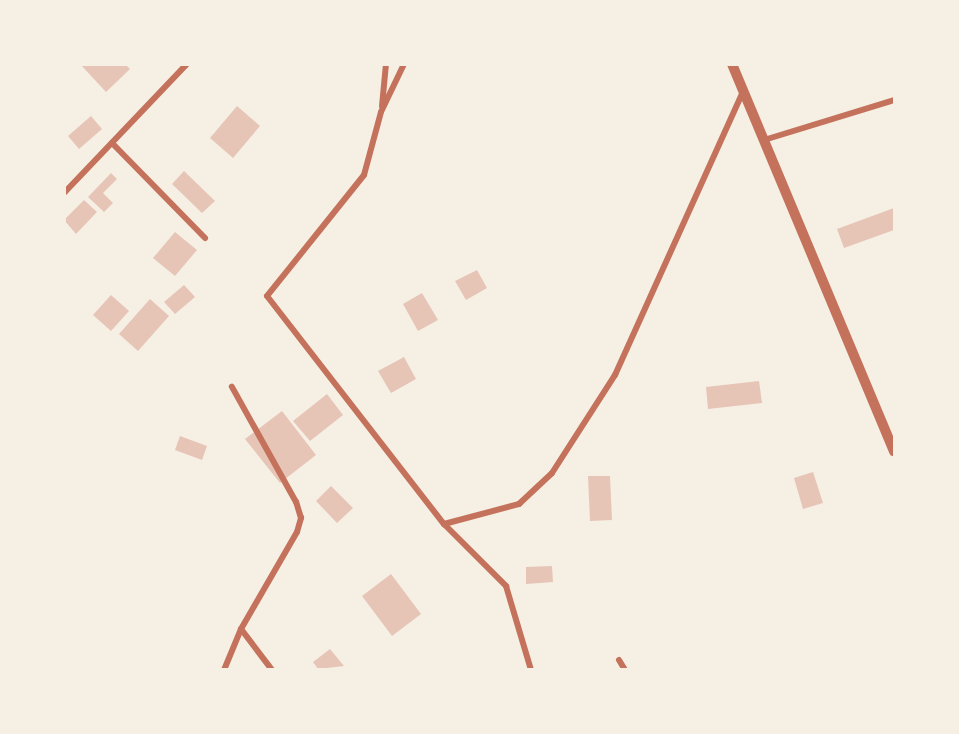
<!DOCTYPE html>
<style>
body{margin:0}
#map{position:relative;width:959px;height:734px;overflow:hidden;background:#f6efe4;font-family:Commissioner,sans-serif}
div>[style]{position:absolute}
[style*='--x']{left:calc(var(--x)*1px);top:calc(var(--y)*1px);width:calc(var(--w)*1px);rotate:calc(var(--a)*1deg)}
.building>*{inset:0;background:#e6c5b7}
.minor>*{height:6px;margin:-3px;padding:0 3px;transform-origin:3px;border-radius:3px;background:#c5725c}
.tertiary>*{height:10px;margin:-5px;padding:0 5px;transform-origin:5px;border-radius:5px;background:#c5725c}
span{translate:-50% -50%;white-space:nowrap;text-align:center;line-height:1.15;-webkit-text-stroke:6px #f6efe4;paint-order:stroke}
.frame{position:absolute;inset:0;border:66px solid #f6efe4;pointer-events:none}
</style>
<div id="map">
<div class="building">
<i style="clip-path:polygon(80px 64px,125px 64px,130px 69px,106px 92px)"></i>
<i style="clip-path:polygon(237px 106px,260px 126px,233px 158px,210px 138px)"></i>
<i style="clip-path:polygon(91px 116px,102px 129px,79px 149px,68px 136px)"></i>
<i style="clip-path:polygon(184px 171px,215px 201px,202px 213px,172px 184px)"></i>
<i style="clip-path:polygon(111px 173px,117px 179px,103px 193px,113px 203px,104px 212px,88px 197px)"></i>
<i style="clip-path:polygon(84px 200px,97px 212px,76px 234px,64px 220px)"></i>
<i style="clip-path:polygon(894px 208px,894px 230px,844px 248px,837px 229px)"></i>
<i style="clip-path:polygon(175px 232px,197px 250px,175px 276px,153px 258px)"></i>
<i style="clip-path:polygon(477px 270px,487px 288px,466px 300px,455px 281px)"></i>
<i style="clip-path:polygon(184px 285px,195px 297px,175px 314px,164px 302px)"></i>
<i style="clip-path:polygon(422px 293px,438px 320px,418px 331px,403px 304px)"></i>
<i style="clip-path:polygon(111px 295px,129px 311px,111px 331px,93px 315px)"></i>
<i style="clip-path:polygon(150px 299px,169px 316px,138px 351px,119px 334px)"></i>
<i style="clip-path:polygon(404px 357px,416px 379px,391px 393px,378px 371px)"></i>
<i style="clip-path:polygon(759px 381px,762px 403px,708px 409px,706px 387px)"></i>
<i style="clip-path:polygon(327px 394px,343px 415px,310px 441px,293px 421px)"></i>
<i style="clip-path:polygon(282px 411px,316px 455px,280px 483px,245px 439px)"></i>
<i style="clip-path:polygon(180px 436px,207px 446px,202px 460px,175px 450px)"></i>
<i style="clip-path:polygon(813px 472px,823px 503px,803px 509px,794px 478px)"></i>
<i style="clip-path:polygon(588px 476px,610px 476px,612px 520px,590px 521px)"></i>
<i style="clip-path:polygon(331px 486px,353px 508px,337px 523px,316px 501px)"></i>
<i style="clip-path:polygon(552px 566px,553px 582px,526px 584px,526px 567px)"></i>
<i style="clip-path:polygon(391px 574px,421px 614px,392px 636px,362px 596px)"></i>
<i style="clip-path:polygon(330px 649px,344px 666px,318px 669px,313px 662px)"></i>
</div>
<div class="minor">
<i style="--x:404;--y:64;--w:53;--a:115.6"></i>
<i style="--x:381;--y:112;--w:65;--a:105.1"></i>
<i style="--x:364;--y:175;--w:155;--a:128.7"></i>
<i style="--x:267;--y:296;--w:289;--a:52.2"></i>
<i style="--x:444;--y:524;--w:88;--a:45"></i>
<i style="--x:506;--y:586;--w:88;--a:73.4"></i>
<i style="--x:382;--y:106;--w:42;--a:-84.6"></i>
<i style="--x:764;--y:140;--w:136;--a:-17.1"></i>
<i style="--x:112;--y:143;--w:133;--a:45.6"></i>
<i style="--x:64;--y:193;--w:178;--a:-46.4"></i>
<i style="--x:444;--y:524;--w:78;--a:-14.9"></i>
<i style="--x:519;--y:504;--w:45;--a:-43.2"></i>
<i style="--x:552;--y:473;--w:117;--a:-57.3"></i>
<i style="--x:615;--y:375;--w:312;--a:-65.7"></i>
<i style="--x:241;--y:629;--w:51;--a:52.9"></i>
<i style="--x:619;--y:660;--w:12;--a:59"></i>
<i style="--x:224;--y:670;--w:44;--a:-67.5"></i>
<i style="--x:241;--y:629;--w:112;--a:-60"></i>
<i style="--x:297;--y:532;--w:15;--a:-74"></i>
<i style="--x:301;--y:518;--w:17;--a:-107"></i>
<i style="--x:296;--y:502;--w:132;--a:-119.1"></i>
</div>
<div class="tertiary">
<i style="--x:732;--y:64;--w:420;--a:67.3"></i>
</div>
<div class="frame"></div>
</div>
